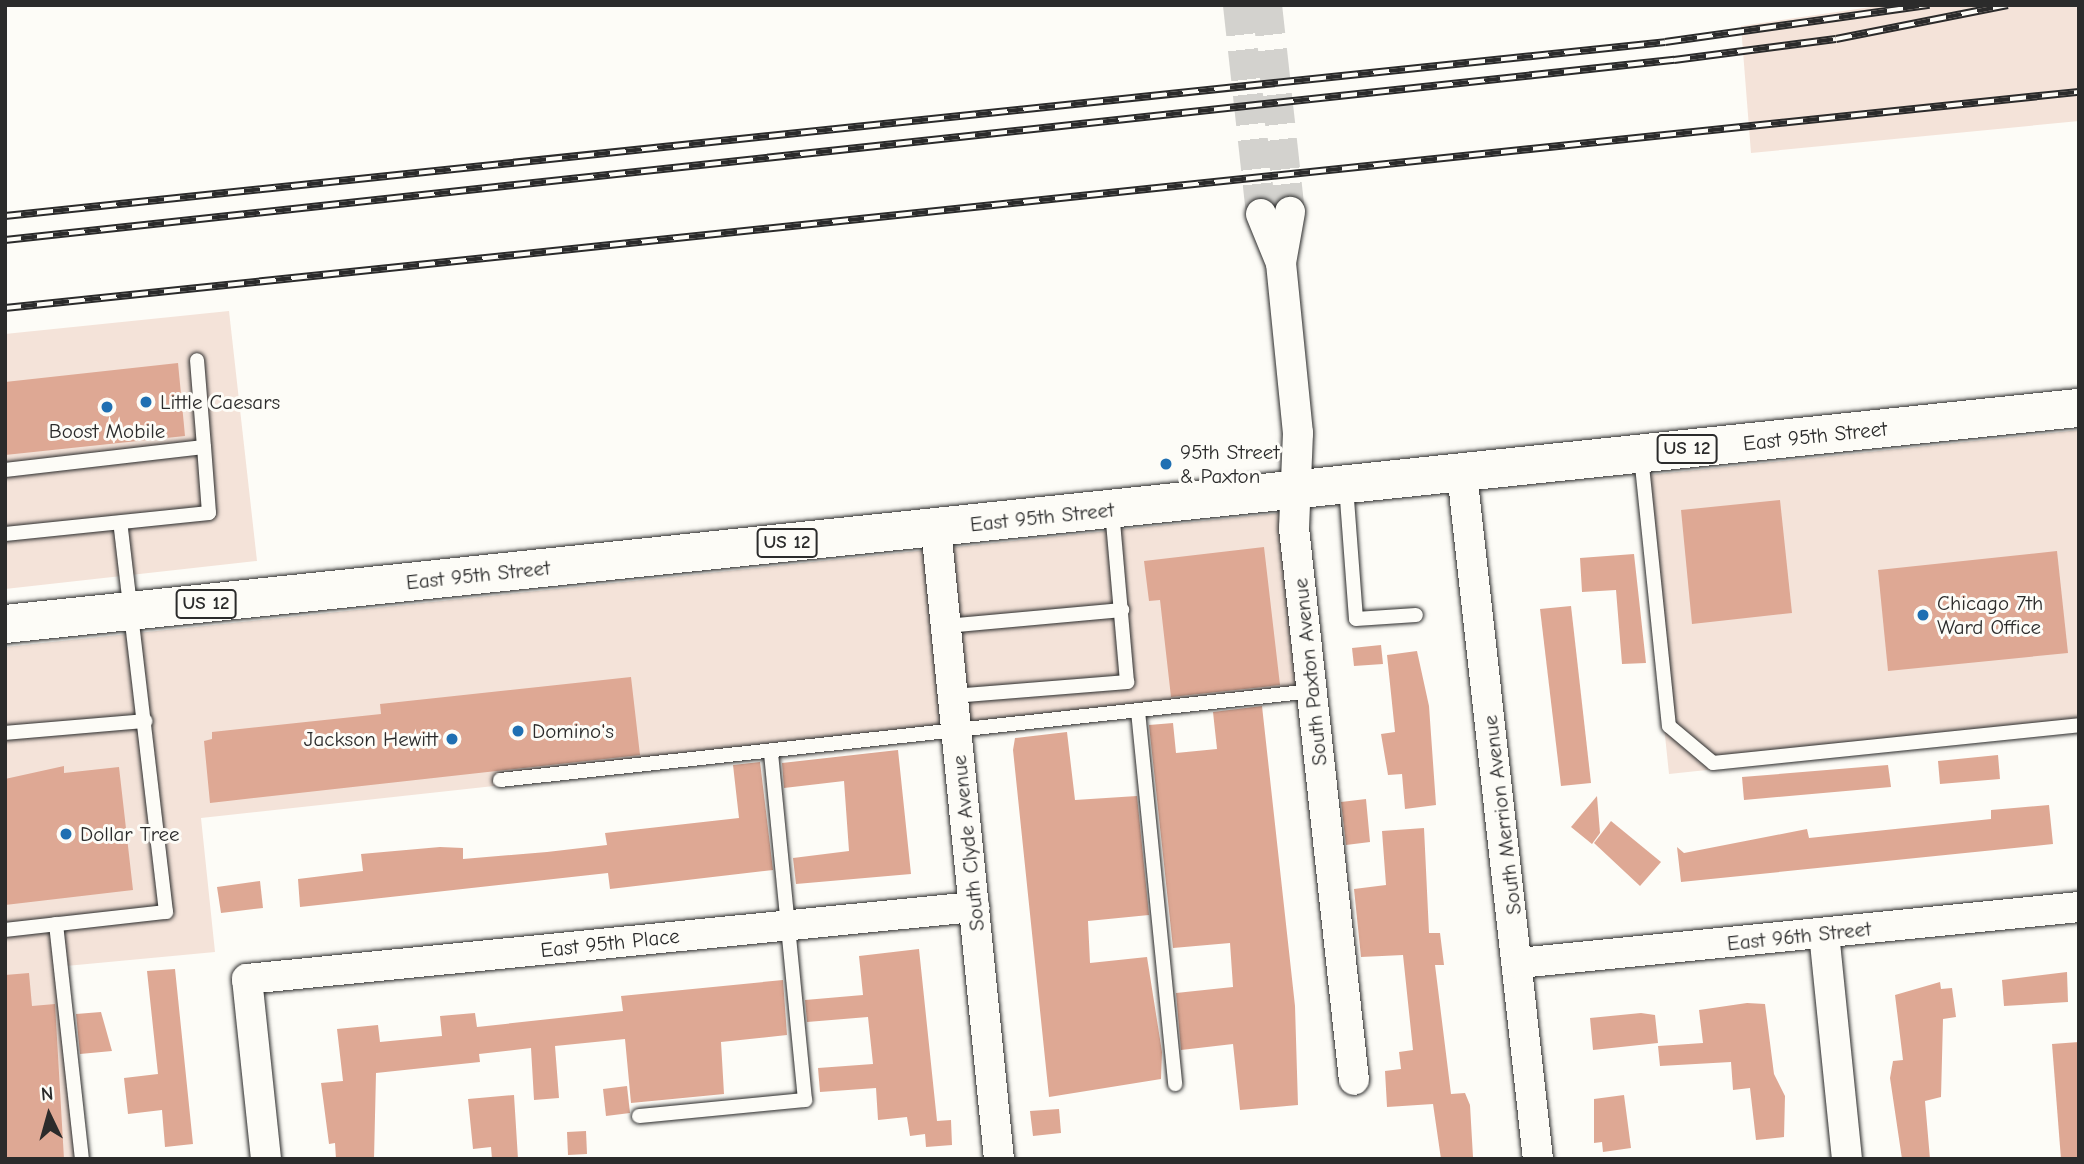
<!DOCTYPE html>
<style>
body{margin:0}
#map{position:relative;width:2084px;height:1164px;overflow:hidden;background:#fdfcf7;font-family:"Comic Neue",sans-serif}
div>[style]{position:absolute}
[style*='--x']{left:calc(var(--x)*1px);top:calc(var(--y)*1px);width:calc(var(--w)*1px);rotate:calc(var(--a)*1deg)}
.built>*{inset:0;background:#f4e3d9}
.building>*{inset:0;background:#dea894}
.minor-tunnel>*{height:30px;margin-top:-15px;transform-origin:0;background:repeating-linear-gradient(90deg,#d3d2ce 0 30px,transparent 0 45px)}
.roads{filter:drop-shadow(0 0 2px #2b2b2b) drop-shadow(0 0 2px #2b2b2b)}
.service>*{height:14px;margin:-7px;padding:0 7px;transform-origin:7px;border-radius:7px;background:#fdfcf7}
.minor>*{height:30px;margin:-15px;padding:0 15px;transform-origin:15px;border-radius:15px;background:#fdfcf7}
.primary>*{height:38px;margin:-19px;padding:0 19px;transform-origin:19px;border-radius:19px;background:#fdfcf7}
.rail>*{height:8px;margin-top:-4px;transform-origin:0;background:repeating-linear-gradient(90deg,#fdfcf7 0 16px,#2b2b2b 0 32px);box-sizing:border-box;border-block:2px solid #2b2b2b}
.dots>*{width:19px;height:19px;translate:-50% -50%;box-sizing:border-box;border:4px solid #fdfcf7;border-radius:50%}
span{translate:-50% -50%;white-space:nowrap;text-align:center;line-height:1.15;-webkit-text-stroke:6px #fdfcf7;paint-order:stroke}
.shield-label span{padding:2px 5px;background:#fdfcf7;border:2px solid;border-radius:5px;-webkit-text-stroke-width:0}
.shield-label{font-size:19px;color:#2b2b2b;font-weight:700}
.poi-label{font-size:21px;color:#2b2b2b}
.left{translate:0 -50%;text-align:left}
.right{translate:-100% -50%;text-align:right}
.street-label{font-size:21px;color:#2b2b2b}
.frame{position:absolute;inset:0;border:7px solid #2b2b2b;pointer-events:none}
.north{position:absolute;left:14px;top:1080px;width:70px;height:70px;-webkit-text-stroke:5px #fdfcf7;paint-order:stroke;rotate:355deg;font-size:19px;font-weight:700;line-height:28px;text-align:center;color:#2b2b2b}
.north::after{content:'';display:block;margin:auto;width:24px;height:32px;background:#2b2b2b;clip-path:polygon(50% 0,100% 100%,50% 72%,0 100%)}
</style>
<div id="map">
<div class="built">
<i style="clip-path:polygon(1885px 5px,2079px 5px,2079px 121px,1751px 153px,1741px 26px)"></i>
<i style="clip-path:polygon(229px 311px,257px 561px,5px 589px,5px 334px)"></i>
<i style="clip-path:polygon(2079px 430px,2079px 731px,1669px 774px,1638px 476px)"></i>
<i style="clip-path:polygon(1288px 512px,1308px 697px,201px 818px,215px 952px,66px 966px,87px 1159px,5px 1159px,5px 647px)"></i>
</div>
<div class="building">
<i style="clip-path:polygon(178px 363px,185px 436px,5px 455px,5px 382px)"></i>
<i style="clip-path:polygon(1780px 500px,1792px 613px,1692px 624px,1681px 510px)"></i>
<i style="clip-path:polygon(1264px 547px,1280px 685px,1171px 697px,1160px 600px,1149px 601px,1144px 561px)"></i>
<i style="clip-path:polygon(2057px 551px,2068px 653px,1888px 671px,1878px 570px)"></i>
<i style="clip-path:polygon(1634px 554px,1646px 663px,1622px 664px,1616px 590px,1582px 592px,1580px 558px)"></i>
<i style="clip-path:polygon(1571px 606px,1591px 783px,1561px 786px,1540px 609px)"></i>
<i style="clip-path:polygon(1381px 645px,1383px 664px,1354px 666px,1352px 648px)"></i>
<i style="clip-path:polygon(1417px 651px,1429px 706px,1436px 805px,1405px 809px,1402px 774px,1388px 775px,1381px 734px,1395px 732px,1387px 655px)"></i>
<i style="clip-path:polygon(631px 677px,640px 755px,210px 803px,204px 741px,212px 739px,212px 732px,381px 714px,380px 704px)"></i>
<i style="clip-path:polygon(1262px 706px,1295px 1006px,1298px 1105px,1240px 1110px,1233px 1044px,1181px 1050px,1176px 993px,1233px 987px,1230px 943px,1173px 948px,1149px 725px,1173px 723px,1176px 753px,1217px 749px,1213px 712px)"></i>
<i style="clip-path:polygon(1067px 732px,1075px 800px,1137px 796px,1149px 915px,1088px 921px,1090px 963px,1147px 957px,1162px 1052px,1161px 1079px,1049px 1097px,1013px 750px,1015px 738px)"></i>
<i style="clip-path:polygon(898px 750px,911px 874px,796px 884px,793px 858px,849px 851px,844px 781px,784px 788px,782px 763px)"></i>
<i style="clip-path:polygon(1998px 755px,2000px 779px,1940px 784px,1938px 761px)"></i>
<i style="clip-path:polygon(760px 762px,773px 870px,610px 889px,608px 873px,300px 907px,298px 879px,363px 871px,361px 854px,440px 847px,463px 848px,463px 859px,547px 852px,607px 845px,605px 833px,739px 818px,733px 765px)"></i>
<i style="clip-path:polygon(1888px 765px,1891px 787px,1744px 800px,1742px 777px)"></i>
<i style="clip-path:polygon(64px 766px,64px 773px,119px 767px,133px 890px,5px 905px,5px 779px)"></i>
<i style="clip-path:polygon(1597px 796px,1600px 833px,1592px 844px,1571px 827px)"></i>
<i style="clip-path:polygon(1366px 799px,1370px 842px,1346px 845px,1341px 802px)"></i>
<i style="clip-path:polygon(2049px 805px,2053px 844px,1681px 882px,1677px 847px,1684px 853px,1807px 829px,1809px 838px,1991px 819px,1991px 810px)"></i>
<i style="clip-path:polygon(1611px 821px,1661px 862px,1640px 886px,1594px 843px)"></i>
<i style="clip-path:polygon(1424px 828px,1429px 933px,1440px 933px,1444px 965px,1435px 965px,1451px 1094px,1465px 1093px,1470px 1105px,1473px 1157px,1441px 1159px,1433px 1104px,1387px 1107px,1385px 1071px,1401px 1069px,1399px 1052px,1413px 1050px,1403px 955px,1361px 957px,1354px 889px,1386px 885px,1382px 831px)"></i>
<i style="clip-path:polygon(260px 881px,263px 908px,221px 913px,217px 887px)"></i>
<i style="clip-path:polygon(919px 949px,937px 1121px,951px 1120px,952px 1145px,926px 1147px,925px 1134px,910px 1136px,907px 1117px,878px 1120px,876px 1088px,820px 1092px,818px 1068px,873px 1064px,868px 1017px,807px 1022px,805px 1000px,863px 995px,859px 956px)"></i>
<i style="clip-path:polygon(175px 969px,193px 1144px,165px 1147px,162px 1110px,128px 1114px,124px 1078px,158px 1074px,147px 971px)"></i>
<i style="clip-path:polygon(2067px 972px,2068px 1002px,2004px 1006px,2002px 980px)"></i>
<i style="clip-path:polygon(29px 973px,32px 1006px,55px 1004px,64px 1159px,5px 1159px,5px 975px)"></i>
<i style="clip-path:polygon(783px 980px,787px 1035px,721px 1042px,724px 1094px,631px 1103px,625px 1039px,555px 1046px,559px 1098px,534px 1100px,531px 1048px,479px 1054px,480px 1062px,376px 1073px,374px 1159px,336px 1159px,335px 1143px,329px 1144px,321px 1083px,343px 1081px,337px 1029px,378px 1025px,380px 1042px,442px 1036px,440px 1016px,475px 1013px,477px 1027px,623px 1011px,621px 996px)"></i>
<i style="clip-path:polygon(1940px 982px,1941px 989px,1952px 988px,1956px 1017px,1943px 1019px,1941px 1097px,1925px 1101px,1930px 1159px,1902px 1159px,1890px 1078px,1893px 1061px,1903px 1060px,1895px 995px)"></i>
<i style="clip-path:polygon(1747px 1003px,1765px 1004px,1774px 1074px,1785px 1096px,1784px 1137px,1756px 1140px,1750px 1088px,1733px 1090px,1731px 1062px,1660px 1066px,1658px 1046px,1703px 1043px,1699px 1010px)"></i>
<i style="clip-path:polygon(101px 1012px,112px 1051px,80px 1054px,76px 1014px)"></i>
<i style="clip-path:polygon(1641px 1013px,1655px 1015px,1658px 1043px,1593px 1050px,1590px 1018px)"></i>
<i style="clip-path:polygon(2079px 1042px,2079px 1159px,2061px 1159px,2052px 1044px)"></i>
<i style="clip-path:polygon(627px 1086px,630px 1113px,606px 1116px,603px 1089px)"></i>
<i style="clip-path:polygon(514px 1095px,518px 1159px,492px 1159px,491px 1147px,473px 1149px,468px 1099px)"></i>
<i style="clip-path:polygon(1624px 1095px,1631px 1148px,1603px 1152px,1602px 1142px,1594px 1143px,1594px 1099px)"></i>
<i style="clip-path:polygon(1059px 1109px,1061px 1133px,1033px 1136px,1030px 1111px)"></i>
<i style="clip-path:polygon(586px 1131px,587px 1154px,568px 1155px,567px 1132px)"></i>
</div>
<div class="minor-tunnel">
<i style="--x:1238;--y:5;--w:210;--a:83.7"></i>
<i style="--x:1267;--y:5;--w:208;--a:83.7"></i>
</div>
<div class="roads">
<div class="service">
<i style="--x:1641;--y:456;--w:271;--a:84.1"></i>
<i style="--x:1669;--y:726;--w:57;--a:40.1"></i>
<i style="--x:1713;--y:763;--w:368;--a:-5.9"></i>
<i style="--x:5;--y:470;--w:200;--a:-6.6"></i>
<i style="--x:204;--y:447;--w:87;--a:-94.6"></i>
<i style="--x:1346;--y:486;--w:133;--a:85.7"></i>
<i style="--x:1356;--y:619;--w:60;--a:-3.8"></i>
<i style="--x:5;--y:534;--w:205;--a:-5.9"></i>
<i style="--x:209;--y:513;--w:66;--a:-94.3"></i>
<i style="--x:946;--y:626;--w:177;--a:-5.2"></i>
<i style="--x:953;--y:696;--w:175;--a:-4.6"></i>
<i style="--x:1127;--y:682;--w:172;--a:-95"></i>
<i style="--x:1138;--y:711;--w:375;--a:84.3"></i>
<i style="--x:5;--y:733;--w:141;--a:-4.9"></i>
<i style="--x:500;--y:780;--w:817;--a:-6.25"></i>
<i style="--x:56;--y:924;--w:236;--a:83.7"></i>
<i style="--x:5;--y:930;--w:162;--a:-6.4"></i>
<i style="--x:166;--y:912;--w:392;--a:-96.7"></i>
<i style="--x:639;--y:1116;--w:167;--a:-5.5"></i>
<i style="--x:805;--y:1100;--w:351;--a:-95.6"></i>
</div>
<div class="minor">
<i style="--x:1261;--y:214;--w:53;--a:67.8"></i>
<i style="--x:1281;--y:263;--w:171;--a:84.3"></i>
<i style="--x:1298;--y:433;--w:95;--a:92.4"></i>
<i style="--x:1294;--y:528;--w:555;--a:83.8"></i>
<i style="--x:1281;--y:263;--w:52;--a:-80"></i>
<i style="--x:1462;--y:473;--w:690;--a:83.68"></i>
<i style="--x:936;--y:528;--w:634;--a:84.3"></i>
<i style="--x:1824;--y:933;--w:227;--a:84.2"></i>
<i style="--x:1519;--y:963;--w:563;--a:-5.71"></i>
<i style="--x:266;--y:1159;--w:181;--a:-96"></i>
<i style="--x:247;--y:979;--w:731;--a:-5.66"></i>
</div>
<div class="primary">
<i style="--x:5;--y:624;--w:2085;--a:-5.95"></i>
</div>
</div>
<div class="rail">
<i style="--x:5;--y:216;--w:1669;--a:-5.98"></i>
<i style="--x:1665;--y:42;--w:267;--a:-8"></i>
<i style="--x:5;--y:240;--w:1679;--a:-6.16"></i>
<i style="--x:1674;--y:60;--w:163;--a:-7.4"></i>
<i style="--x:1836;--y:39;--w:175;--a:-11.2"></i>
<i style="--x:5;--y:308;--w:2085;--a:-5.95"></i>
</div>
<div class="dots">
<i style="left:146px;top:402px;background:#1f6fb2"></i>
<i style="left:107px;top:407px;background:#1f6fb2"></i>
<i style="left:1166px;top:464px;background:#1f6fb2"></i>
<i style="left:1923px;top:615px;background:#1f6fb2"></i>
<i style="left:518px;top:731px;background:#1f6fb2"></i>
<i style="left:452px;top:739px;background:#1f6fb2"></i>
<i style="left:66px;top:834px;background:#1f6fb2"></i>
</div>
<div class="shield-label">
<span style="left:1687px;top:449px">US 12</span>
<span style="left:787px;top:543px">US 12</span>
<span style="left:206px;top:604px">US 12</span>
</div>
<div class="poi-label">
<span class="left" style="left:160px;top:402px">Little Caesars</span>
<span style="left:107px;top:431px">Boost Mobile</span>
<span class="left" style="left:1180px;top:464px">95th Street<br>&amp; Paxton</span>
<span class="left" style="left:1937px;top:615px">Chicago 7th<br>Ward Office</span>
<span class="left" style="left:532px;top:731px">Domino's</span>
<span class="right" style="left:438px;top:739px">Jackson Hewitt</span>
<span class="left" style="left:80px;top:834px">Dollar Tree</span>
</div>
<div class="street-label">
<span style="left:1815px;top:436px;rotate:-6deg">East 95th Street</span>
<span style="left:1042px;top:517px;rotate:-6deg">East 95th Street</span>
<span style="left:478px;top:575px;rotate:-6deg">East 95th Street</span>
<span style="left:1310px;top:672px;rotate:-96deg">South Paxton Avenue</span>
<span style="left:1502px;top:815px;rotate:-97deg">South Merrion Avenue</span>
<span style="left:968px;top:843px;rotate:-96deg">South Clyde Avenue</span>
<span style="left:1799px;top:936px;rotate:-6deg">East 96th Street</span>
<span style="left:610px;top:943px;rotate:-6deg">East 95th Place</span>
</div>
<div class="frame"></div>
<div class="north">N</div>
</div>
